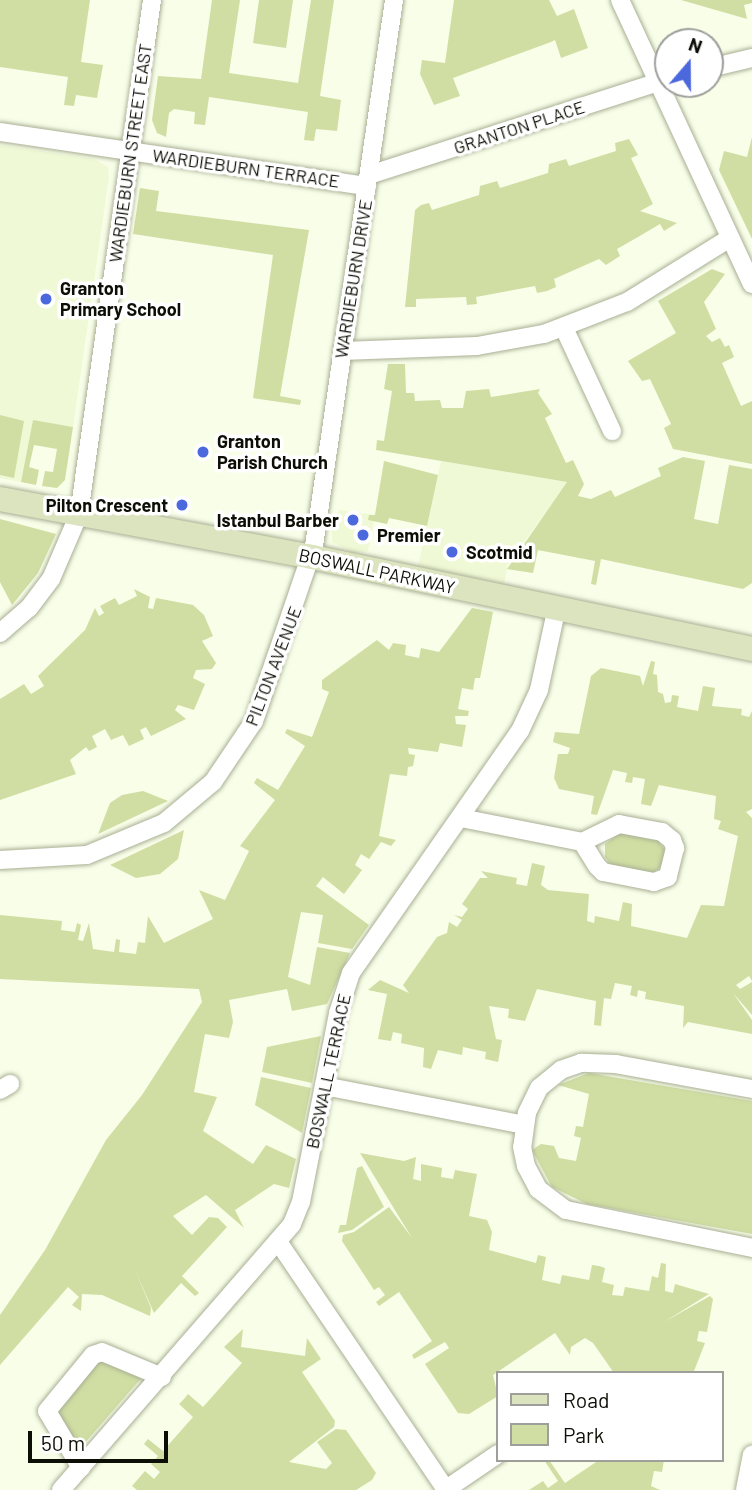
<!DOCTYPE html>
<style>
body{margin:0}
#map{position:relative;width:752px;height:1490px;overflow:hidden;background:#f8fee8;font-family:Barlow,sans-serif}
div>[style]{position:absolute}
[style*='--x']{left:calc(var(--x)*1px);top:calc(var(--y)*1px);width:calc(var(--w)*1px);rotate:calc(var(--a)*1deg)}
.built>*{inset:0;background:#f0f9d6}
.green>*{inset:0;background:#d0dea3}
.roads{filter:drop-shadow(0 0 2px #a8af94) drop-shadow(0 0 2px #a8af94)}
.street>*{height:18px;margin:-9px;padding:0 9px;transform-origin:9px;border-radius:9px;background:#fff}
.secondary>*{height:24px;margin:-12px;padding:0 12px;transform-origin:12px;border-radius:12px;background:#dce3bf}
.dots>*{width:19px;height:19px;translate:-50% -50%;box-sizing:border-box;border:4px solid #fff;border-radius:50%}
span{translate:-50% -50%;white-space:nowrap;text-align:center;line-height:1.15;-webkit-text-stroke:7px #fff;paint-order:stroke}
.street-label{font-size:18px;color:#0d0f06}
.poi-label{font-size:18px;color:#0d0f06;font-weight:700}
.left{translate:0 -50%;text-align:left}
.right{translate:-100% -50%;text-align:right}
.legend{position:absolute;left:496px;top:1371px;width:228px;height:91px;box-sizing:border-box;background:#fff;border:2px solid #9e9f9b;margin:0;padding:9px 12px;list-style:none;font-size:21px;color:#0d0f06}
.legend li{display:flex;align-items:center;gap:14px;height:35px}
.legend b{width:35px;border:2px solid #9e9f9b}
.north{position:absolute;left:654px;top:28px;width:70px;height:70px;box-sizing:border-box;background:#fff;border:2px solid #9e9f9b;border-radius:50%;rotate:20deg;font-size:19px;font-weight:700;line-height:28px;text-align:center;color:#0d0f06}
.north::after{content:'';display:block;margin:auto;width:24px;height:32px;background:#4b68dc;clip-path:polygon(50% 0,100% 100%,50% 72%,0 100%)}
.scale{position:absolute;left:28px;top:1431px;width:140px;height:32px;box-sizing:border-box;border:4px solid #0d0f06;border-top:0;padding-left:9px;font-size:21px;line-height:24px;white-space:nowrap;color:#0d0f06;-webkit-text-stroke:5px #fff;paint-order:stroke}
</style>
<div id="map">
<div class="built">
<i style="clip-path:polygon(0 145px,94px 159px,108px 167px,109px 177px,73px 427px,33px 421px,21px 482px,0 478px)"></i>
<i style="clip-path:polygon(441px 461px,568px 482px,508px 564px,504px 584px,418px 566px)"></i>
<i style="clip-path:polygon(340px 510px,375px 515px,368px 551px,354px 553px,332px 542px,332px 518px)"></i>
</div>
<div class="green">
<i style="clip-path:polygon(0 0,90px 0,81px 62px,103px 65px,97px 98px,76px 95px,74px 106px,64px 105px,68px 77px,0 67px)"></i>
<i style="clip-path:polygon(212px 0,240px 0,229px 73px,298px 83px,311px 0,334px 0,320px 96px,341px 100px,337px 131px,316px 129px,314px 141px,304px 140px,308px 112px,209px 97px,205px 125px,194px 124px,195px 112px,174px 109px,169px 113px,166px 137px,157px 133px,152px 120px,158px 76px,201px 79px)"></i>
<i style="clip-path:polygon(259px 0,293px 0,286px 48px,253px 43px)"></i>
<i style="clip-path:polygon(454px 0,549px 0,557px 16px,574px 9px,588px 48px,561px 58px,555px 40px,551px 42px,453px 78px,460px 96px,434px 105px,420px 74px,422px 60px,445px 63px)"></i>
<i style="clip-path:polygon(681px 0,752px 0,752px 3px,744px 5px,747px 19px)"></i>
<i style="clip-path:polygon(752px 137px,752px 239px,719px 170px,724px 151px,747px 157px)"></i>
<i style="clip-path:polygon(629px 139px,638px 155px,631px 158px,653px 204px,640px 211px,677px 223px,664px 231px,660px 224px,638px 237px,617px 249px,620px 256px,606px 265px,599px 259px,554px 279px,556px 287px,547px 291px,537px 293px,535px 286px,476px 297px,477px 304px,467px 305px,466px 297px,416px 299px,416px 307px,405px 307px,415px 210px,421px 205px,429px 203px,432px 210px,479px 195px,480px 186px,497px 181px,500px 188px,548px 173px,549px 164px,566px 159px,569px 166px,616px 151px,615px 143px)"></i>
<i style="clip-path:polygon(140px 188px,159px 191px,156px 211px,309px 230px,280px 396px,301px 400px,300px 405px,253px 398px,273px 255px,133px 234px)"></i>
<i style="clip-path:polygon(712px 269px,725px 274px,704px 302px,716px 329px,706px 336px,712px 342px,720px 338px,725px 347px,729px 345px,734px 357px,722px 363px,741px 406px,752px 401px,752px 464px,673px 449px,664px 428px,671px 424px,650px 379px,642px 381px,628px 361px,676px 333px,658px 301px)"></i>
<i style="clip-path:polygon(388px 364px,405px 364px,406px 393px,414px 393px,415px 401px,440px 400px,442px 408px,463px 408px,466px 391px,489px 389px,491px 397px,540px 389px,538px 393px,552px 414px,545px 418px,566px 463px,573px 460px,584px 484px,578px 496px,591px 499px,611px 490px,615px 497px,661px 476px,658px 468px,683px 457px,705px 461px,694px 519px,718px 524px,729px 465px,752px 469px,752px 583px,743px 589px,601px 559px,596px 585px,591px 584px,595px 561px,538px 550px,533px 573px,507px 569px,567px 482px,376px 450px,377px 440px,384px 441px,392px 391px,384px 389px)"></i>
<i style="clip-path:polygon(0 415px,24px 421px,14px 478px,0 475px)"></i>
<i style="clip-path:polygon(33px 420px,73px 427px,65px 480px,57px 488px,42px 486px,45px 471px,53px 472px,57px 449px,34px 445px,29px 467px,39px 470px,36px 485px,21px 482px)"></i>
<i style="clip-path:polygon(384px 461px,438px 475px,427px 526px,389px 518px,387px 524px,368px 520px,369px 515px,375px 515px)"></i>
<i style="clip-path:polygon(0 519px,56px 534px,38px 573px,12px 605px,0 582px)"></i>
<i style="clip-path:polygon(134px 589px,150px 597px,148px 608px,153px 609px,156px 598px,193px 605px,204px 615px,213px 636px,202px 641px,216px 663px,212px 669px,196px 670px,193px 678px,205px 684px,194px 710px,178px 705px,175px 710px,186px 719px,151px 736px,146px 727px,140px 730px,144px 739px,129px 746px,123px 735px,111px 740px,105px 729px,92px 736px,97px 747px,89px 751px,86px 747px,70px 760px,76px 774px,0 800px,0 699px,24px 684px,31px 694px,44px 686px,38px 676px,85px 630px,95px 608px,99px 616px,104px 613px,100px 606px,115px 598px,119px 605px,137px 596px)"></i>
<i style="clip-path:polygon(472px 608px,493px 612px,480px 678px,475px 678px,473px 690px,462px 688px,458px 709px,469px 711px,468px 716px,455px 716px,456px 724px,466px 725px,462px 747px,440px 743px,438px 752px,408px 748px,409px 754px,415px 755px,413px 766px,408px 767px,407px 776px,390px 774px,379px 836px,396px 840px,391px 846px,381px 842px,369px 859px,361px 854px,355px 865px,362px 870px,344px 894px,323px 877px,316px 886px,369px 925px,352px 949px,318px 943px,323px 915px,301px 912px,288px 977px,310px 985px,317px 947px,350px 953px,327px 1004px,292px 1011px,287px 989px,229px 1000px,233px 1022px,229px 1038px,205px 1034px,194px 1092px,217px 1097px,203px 1131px,253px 1164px,266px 1145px,296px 1159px,289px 1188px,274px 1184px,235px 1210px,244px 1228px,206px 1195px,173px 1216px,192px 1235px,209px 1217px,218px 1218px,227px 1227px,182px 1276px,199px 1293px,195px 1296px,181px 1283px,154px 1313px,135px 1270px,151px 1308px,150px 1316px,102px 1295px,82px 1294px,81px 1311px,72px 1305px,79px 1297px,68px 1287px,0 1365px,0 1315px,45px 1250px,106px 1140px,142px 1095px,202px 1002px,199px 989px,0 979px,0 915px,62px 921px,61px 930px,75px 932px,77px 923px,81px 925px,78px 940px,83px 941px,89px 923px,93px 949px,114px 952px,116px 939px,120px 940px,119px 952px,136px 954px,138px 942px,145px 943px,148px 916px,164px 943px,213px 919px,199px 890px,225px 900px,249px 851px,240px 846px,275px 800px,254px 783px,257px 778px,278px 790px,305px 746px,285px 733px,287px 729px,312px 737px,329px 692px,322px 689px,322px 680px,377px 640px,389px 650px,393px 643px,406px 645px,405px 655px,419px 658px,421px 648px,439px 652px)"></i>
<i style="clip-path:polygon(651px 661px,655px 662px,653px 674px,657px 675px,658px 692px,663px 694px,665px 703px,671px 702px,672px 695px,679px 696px,677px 707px,698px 711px,703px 686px,715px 688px,712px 706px,742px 709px,741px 715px,749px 717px,752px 711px,752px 809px,746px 812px,752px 818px,752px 981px,749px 976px,736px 985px,740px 989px,752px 982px,752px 1015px,733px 993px,752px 1020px,752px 1034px,688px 1022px,683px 1028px,684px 1006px,645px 999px,646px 992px,638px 990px,637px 997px,630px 995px,632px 986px,615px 983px,611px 999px,604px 998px,601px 1026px,594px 1025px,596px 1001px,537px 989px,525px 1021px,508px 1018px,509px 1009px,489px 1006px,496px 1039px,502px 1040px,498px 1062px,485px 1059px,486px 1052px,463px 1047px,462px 1055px,438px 1050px,431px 1069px,423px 1067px,424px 1048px,401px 1043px,402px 1034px,393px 1032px,391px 1041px,378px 1039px,387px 994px,368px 990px,380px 980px,409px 993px,403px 985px,437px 937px,447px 933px,449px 922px,457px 927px,462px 920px,454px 915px,462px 917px,468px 909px,462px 904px,480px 878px,488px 878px,481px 871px,517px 878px,516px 884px,527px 886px,532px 863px,545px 866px,541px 885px,548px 890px,589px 894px,587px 921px,594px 923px,595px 916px,619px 921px,623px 902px,632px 904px,631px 926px,687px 938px,701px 905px,724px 906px,738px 836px,718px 829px,721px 821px,714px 819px,716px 796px,659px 785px,651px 806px,641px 804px,645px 779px,633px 777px,632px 783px,625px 782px,627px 773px,613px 770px,597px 815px,591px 814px,594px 796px,559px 789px,554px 778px,558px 754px,568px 754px,570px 748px,553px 742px,555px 732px,579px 734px,591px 676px,601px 668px,640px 676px,643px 686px)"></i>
<i style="clip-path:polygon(143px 791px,168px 801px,98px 834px,110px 803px,122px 795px)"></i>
<i style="clip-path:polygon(184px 830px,178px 859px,160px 874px,136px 878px,110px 865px)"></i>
<i style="clip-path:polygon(620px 833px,658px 841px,665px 850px,664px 864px,653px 873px,611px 865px,605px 857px,605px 844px)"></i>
<i style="clip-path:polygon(321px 1036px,312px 1083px,262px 1072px,267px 1047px)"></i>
<i style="clip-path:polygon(589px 1073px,752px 1101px,752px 1234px,587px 1204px,552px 1187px,532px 1150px,541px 1144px,554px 1146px,559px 1158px,576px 1161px,581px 1138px,574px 1136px,576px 1126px,583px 1127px,589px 1094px,558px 1085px)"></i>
<i style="clip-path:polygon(261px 1077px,311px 1088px,302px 1133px,255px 1105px)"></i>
<i style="clip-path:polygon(360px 1153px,404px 1161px,416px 1157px,413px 1179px,421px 1181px,421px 1164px,442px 1168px,441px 1177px,453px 1179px,455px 1170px,477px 1174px,469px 1216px,487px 1220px,492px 1232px,489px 1250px,536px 1263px,538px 1255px,546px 1257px,542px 1280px,560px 1284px,562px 1275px,589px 1280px,592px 1265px,599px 1266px,605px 1268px,602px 1282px,614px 1285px,612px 1295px,623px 1296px,625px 1287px,649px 1291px,652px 1276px,658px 1278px,661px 1263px,666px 1264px,665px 1291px,673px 1293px,675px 1284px,709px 1294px,664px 1322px,710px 1296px,713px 1299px,707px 1332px,699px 1331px,697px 1341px,705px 1343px,694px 1371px,614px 1373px,593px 1343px,585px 1338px,571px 1347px,570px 1355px,555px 1333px,493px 1375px,498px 1396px,469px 1414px,458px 1413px,425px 1364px,449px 1348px,445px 1342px,414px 1359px,412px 1355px,432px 1341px,399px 1292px,379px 1306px,376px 1302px,385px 1295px,379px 1287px,374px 1290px,342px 1241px,343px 1235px,354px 1232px,389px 1207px,412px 1238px)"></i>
<i style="clip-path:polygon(362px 1166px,384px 1207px,352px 1230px,338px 1233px,340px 1225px,346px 1225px,357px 1168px)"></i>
<i style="clip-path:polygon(243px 1329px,241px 1347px,305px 1356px,307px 1338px,321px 1359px,302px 1372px,335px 1421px,334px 1427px,289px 1462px,326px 1469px,332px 1463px,317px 1442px,336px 1429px,346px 1430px,376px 1473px,372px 1480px,356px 1490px,137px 1490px,132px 1486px,145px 1471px,154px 1479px,160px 1472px,151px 1464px,158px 1456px,144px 1444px,148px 1439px,163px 1451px,193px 1417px,179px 1404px,184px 1399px,188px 1394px,203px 1407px,242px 1363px,224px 1347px)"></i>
<i style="clip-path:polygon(97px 1359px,144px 1375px,77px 1452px,53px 1409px)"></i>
<i style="clip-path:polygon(544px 1460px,549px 1460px,565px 1483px,599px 1460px,664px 1460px,662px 1472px,654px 1471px,651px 1486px,660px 1490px,529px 1490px,543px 1481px,548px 1488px,558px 1481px)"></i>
</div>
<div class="roads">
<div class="street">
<i style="--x:620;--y:0;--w:313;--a:65.1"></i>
<i style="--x:710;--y:68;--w:43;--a:-13.4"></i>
<i style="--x:0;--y:132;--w:371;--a:8.4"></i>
<i style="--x:369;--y:175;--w:314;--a:-17.8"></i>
<i style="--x:564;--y:328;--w:114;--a:65"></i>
<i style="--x:342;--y:351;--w:135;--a:-2.1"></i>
<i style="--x:477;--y:346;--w:68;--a:-10.2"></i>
<i style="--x:544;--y:334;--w:89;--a:-21.1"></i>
<i style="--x:627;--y:302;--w:121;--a:-31.9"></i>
<i style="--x:0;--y:633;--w:38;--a:-41"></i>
<i style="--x:29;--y:608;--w:36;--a:-53"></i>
<i style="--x:51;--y:579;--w:71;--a:-66.7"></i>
<i style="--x:79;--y:514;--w:519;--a:-81.92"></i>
<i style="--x:461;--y:818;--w:123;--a:11.2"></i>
<i style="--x:619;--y:824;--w:44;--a:10.5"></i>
<i style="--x:662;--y:832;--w:13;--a:39"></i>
<i style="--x:672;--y:840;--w:9;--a:69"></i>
<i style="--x:675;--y:848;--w:30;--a:104"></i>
<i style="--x:668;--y:877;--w:15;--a:160"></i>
<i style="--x:654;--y:882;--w:52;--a:-168.9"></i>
<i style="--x:603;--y:872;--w:8;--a:-135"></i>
<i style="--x:597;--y:866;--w:28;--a:-122"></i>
<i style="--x:582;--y:842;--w:41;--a:-25.9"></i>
<i style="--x:0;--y:860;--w:87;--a:-3.3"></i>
<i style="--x:87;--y:855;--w:83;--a:-22.6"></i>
<i style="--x:164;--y:823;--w:64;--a:-39.9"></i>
<i style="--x:213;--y:782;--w:73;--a:-56.1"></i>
<i style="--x:254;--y:721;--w:185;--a:-71.1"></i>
<i style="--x:314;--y:546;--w:552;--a:-81.66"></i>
<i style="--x:324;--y:1086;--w:204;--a:11"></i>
<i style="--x:752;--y:1089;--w:138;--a:-169.6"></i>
<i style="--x:616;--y:1064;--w:35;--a:-178"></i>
<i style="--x:581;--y:1063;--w:21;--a:161"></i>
<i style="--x:561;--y:1070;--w:28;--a:141"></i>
<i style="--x:539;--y:1088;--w:28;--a:116"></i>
<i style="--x:527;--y:1113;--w:34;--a:98"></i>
<i style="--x:522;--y:1147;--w:19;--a:78"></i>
<i style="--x:526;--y:1166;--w:26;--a:62"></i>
<i style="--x:538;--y:1189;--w:35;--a:37"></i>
<i style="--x:566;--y:1210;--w:190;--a:11.5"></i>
<i style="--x:0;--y:1090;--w:12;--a:-31"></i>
<i style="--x:279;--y:1243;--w:298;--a:55.9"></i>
<i style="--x:81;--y:1468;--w:66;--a:-120.8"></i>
<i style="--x:47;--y:1411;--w:72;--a:-50.6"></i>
<i style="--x:93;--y:1355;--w:9;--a:-18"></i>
<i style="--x:102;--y:1352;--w:65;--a:22.6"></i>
<i style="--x:61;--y:1490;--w:352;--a:-49"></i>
<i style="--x:292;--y:1224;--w:24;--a:-68"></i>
<i style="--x:301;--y:1202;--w:193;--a:-78.9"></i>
<i style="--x:338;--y:1013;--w:42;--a:-72"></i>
<i style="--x:351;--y:973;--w:295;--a:-55.1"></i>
<i style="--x:520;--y:731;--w:45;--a:-65.1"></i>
<i style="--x:539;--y:690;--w:85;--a:-77.8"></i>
<i style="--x:445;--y:1490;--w:64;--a:-34.2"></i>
<i style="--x:745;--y:1490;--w:36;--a:-79"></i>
</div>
<div class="secondary">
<i style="--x:0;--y:499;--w:317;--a:10.5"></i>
<i style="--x:312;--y:557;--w:450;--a:11.8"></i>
</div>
</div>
<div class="dots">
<i style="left:46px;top:299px;background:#4b68dc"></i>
<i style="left:203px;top:452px;background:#4b68dc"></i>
<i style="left:182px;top:505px;background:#4b68dc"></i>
<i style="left:353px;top:520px;background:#4b68dc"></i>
<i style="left:363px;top:535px;background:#4b68dc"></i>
<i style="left:452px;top:552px;background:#4b68dc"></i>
</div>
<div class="street-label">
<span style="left:519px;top:127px;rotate:-18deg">GRANTON PLACE</span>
<span style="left:130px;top:153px;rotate:-82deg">WARDIEBURN STREET EAST</span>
<span style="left:246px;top:168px;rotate:8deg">WARDIEBURN TERRACE</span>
<span style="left:353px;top:279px;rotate:-81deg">WARDIEBURN DRIVE</span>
<span style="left:377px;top:571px;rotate:12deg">BOSWALL PARKWAY</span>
<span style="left:273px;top:666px;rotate:-69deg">PILTON AVENUE</span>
<span style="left:328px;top:1071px;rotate:-78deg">BOSWALL TERRACE</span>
</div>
<div class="poi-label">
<span class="left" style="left:60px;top:299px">Granton<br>Primary School</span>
<span class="left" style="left:217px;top:452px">Granton<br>Parish Church</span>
<span class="right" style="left:168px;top:505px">Pilton Crescent</span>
<span class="right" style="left:339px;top:520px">Istanbul Barber</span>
<span class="left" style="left:377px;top:535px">Premier</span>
<span class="left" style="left:466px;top:552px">Scotmid</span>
</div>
<ul class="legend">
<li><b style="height:9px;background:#dce3bf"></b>Road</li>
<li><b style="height:19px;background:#d0dea3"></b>Park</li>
</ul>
<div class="north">N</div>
<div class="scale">50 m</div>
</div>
